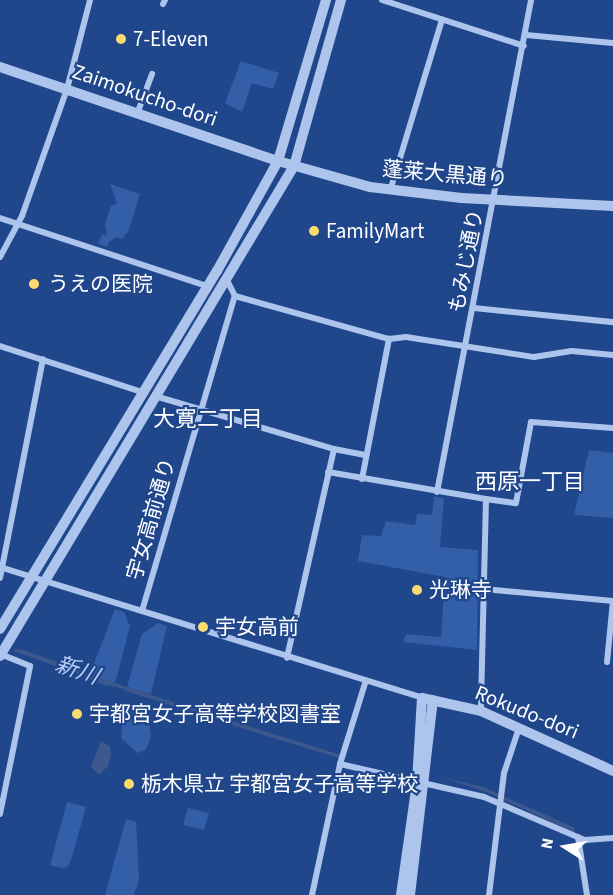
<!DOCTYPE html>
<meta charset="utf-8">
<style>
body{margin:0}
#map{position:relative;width:613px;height:895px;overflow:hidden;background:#20468c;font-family:"Source Sans 3","Noto Sans JP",sans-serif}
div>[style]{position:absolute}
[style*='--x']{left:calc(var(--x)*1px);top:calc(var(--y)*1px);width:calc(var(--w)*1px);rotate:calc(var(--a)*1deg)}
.green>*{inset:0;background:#335fa9}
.water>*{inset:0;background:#3d588c}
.stream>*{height:3px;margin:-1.5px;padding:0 1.5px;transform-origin:1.5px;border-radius:1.5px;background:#3d588c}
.minor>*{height:6px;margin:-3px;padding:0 3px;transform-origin:3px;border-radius:3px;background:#adc4ec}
.tertiary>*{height:10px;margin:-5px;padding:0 5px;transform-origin:5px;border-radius:5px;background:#adc4ec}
.dots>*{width:16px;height:16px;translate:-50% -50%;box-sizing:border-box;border:3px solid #20468c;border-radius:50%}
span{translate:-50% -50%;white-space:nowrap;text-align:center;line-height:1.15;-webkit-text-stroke:4.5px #20468c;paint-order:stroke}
.poi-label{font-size:21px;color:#fff}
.left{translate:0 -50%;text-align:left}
.street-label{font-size:21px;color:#fff}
.neighbourhood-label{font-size:22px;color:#fff}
.water-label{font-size:22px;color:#b9cef3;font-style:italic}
.north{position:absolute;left:535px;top:817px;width:60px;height:60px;-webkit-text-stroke:4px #20468c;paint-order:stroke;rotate:281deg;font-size:16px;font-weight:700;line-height:24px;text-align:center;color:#fff}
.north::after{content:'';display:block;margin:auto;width:21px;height:27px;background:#fff;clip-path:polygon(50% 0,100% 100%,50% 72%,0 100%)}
</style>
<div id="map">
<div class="green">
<i style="clip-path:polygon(241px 61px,279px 73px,273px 89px,252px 83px,242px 112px,225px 103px)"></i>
<i style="clip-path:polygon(110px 184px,140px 194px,129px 230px,122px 239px,116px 237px,109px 242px,107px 247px,98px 244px,102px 234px,107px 236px,105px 224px,111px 206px,117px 203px)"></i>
<i style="clip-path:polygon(589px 450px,613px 453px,613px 518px,574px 515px)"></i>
<i style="clip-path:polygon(434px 497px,444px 498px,440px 547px,478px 550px,477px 650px,403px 642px,406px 634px,441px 637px,445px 577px,358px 561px,362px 535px,381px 536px,386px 521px,415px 525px,417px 514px,432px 515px)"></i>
<i style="clip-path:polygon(115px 609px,124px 612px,130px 626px,116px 680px,108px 686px,88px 679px)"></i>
<i style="clip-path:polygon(158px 623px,167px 626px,151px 694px,127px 687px,142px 634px)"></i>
<i style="clip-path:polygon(130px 710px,149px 722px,151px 737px,146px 750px,137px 753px,121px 738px,123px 713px)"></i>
<i style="clip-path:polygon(67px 802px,86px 807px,72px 857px,68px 867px,61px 868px,50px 865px)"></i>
<i style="clip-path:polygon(188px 808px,209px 813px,204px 830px,183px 825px)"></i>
<i style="clip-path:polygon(126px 819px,136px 822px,139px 880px,134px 895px,105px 895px)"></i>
</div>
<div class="water">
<i style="clip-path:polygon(21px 649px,115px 683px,114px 687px,19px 653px)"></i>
<i style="clip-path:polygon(127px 687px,267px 732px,341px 755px,339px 758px,267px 736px,126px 691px)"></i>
<i style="clip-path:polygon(101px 741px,110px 746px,111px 755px,108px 766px,99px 775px,91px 767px)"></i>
<i style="clip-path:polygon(440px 777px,483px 787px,575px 828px,574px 832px,484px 791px)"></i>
</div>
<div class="stream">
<i style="--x:15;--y:650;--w:8;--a:14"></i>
<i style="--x:112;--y:683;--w:17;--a:21"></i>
</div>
<div class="minor">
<i style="--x:382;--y:0;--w:149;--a:17.9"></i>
<i style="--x:163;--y:4;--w:4;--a:-63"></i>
<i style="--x:526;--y:35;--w:87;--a:5.3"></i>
<i style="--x:137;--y:114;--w:43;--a:-69.4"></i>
<i style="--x:390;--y:191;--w:179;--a:-73.1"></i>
<i style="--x:0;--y:218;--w:218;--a:18.2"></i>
<i style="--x:0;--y:257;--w:47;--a:-61.8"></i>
<i style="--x:22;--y:216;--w:135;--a:-70.5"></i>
<i style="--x:67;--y:89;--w:92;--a:-75.5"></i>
<i style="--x:235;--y:296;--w:160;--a:15.6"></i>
<i style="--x:389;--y:339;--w:17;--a:-7"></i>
<i style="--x:406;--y:337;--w:130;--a:8.9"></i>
<i style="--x:534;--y:357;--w:38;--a:-9"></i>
<i style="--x:572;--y:351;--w:41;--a:5.6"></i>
<i style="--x:474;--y:308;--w:140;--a:5.8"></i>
<i style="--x:0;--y:346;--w:152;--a:18"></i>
<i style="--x:155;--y:396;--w:187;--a:16.5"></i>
<i style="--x:334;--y:449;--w:214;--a:102.7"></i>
<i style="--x:334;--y:449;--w:33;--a:11"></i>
<i style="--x:328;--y:472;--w:160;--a:9.7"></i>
<i style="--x:486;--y:499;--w:212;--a:91.4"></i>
<i style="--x:362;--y:479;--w:143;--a:-79.1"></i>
<i style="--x:437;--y:492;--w:501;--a:-79.18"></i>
<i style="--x:486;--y:499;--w:30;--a:8"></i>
<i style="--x:516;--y:503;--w:82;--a:-79.5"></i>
<i style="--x:531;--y:422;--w:82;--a:4.2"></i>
<i style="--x:0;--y:567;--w:442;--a:17.2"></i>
<i style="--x:0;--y:578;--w:223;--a:-78.9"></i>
<i style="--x:484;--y:589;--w:130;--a:5.3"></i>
<i style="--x:142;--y:611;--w:328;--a:-73.6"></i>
<i style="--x:235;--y:296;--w:20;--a:-117"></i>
<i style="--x:607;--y:662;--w:61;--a:-84.4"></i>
<i style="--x:340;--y:764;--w:85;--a:-72.8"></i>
<i style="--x:0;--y:814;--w:151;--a:-78.5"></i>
<i style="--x:30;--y:666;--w:31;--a:-158"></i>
<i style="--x:578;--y:837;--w:59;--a:81.2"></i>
<i style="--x:312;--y:895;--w:134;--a:-77.9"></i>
<i style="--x:340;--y:764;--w:148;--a:12.9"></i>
<i style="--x:484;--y:797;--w:110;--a:23.1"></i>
<i style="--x:585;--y:840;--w:28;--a:-4"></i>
<i style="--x:489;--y:895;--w:123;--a:-83"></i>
<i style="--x:504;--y:773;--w:47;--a:-71.6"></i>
</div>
<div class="tertiary">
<i style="--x:0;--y:67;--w:293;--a:18.7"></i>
<i style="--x:278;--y:161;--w:96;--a:15.8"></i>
<i style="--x:370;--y:187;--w:92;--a:6.9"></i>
<i style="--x:461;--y:198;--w:152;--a:3"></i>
<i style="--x:0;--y:629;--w:419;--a:-58.8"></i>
<i style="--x:217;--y:271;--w:126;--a:-61"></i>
<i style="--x:278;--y:161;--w:168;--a:-73.4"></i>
<i style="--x:0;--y:656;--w:571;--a:-59.04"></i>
<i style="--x:294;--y:166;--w:173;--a:-74.2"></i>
<i style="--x:401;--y:895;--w:114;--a:-81.9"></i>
<i style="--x:417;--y:782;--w:84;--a:-86.6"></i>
<i style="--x:422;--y:698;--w:60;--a:12.4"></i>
<i style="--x:481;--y:711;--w:145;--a:24.4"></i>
<i style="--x:410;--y:895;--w:196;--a:-83.3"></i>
</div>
<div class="dots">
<i style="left:121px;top:39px;background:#f9dc6d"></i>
<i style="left:314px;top:231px;background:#f9dc6d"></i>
<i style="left:34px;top:284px;background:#f9dc6d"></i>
<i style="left:417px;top:590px;background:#f9dc6d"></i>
<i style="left:203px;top:627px;background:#f9dc6d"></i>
<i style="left:77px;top:714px;background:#f9dc6d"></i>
<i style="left:129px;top:784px;background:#f9dc6d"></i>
</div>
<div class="poi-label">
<span class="left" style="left:133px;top:39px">7-Eleven</span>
<span class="left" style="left:326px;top:231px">FamilyMart</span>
<span class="left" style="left:48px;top:284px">うえの医院</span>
<span class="left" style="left:429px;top:590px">光琳寺</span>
<span class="left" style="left:215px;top:627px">宇女高前</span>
<span class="left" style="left:89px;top:714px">宇都宮女子高等学校図書室</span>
<span class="left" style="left:141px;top:784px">栃木県立 宇都宮女子高等学校</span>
</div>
<div class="street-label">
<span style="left:145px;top:95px;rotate:19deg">Zaimokucho-dori</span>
<span style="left:445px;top:174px;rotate:5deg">蓬莱大黒通り</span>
<span style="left:466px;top:261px;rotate:-79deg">もみじ通り</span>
<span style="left:151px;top:519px;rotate:-74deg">宇女高前通り</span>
<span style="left:527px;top:712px;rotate:22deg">Rokudo-dori</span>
</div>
<div class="neighbourhood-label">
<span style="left:208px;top:420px">大寛二丁目</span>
<span style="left:530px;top:483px">西原一丁目</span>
</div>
<div class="water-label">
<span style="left:77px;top:671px;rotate:19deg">新川</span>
</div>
<div class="north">N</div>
</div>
